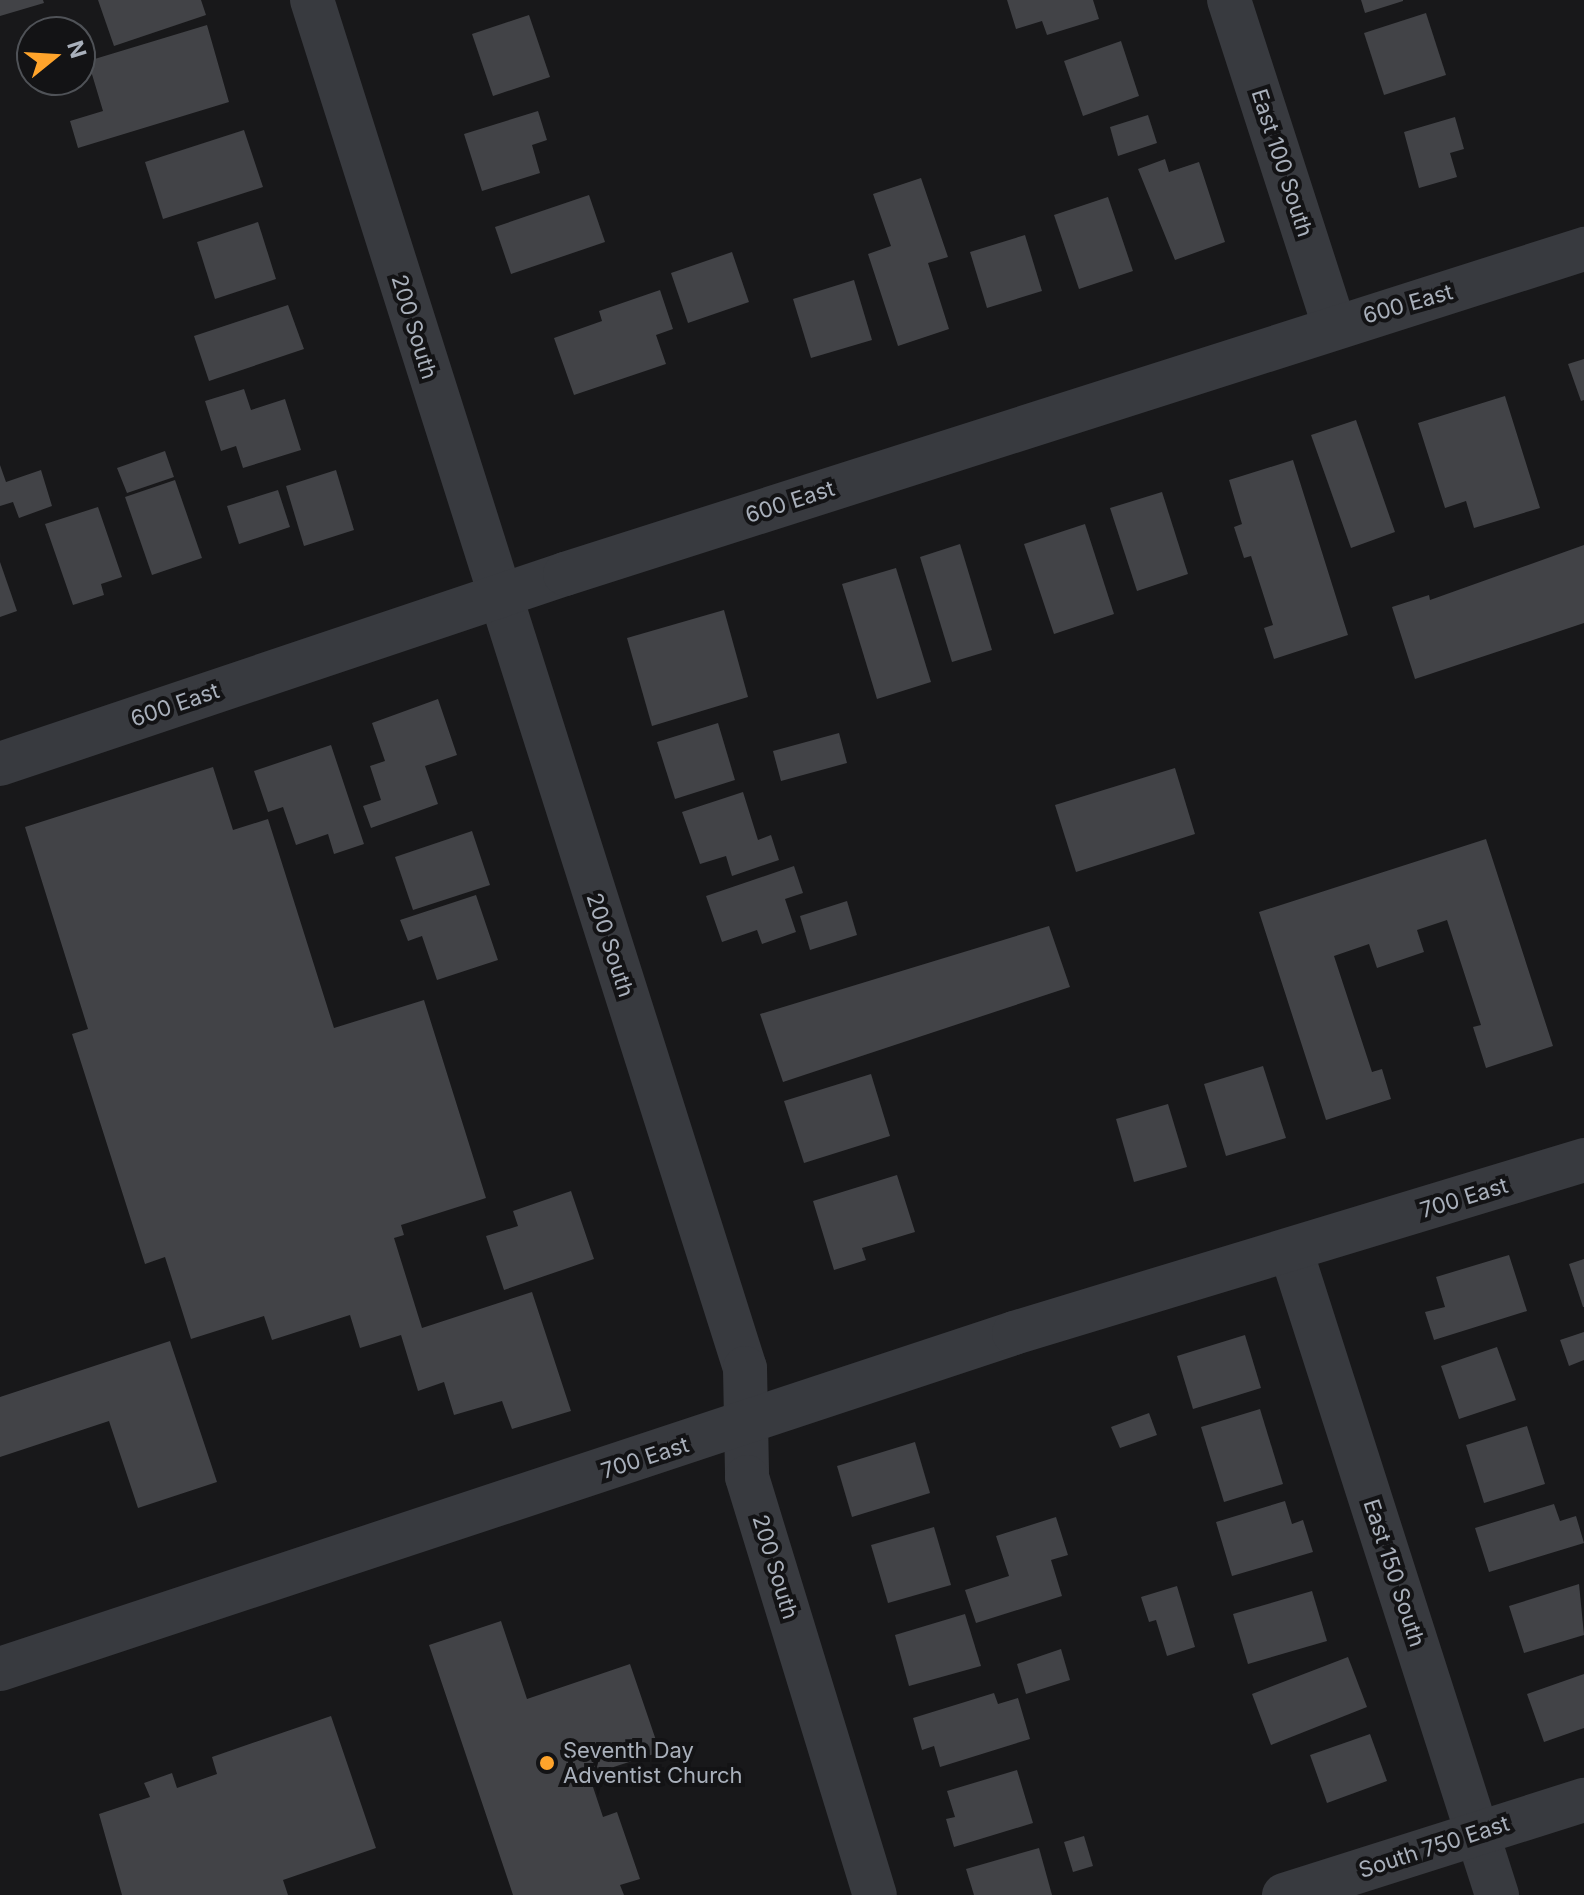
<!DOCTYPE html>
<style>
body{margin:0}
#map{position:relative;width:1584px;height:1895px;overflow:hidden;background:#18181a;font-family:Inter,sans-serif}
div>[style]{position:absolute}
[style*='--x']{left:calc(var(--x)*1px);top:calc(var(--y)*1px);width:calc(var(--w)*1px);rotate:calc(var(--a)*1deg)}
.building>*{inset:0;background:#424347}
.minor>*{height:44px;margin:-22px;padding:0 22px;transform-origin:22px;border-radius:22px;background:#383a3f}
.dots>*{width:22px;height:22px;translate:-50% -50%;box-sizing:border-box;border:4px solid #131315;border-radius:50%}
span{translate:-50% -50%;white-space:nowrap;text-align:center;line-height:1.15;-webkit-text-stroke:8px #131315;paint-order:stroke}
.street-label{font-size:22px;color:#a9b0bb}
.poi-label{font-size:22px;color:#a9b0bb}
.left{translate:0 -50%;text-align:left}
.north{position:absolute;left:16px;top:16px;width:80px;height:80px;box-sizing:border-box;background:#131315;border:2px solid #4f5257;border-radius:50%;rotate:72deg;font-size:22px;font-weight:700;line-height:32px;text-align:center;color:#a9b0bb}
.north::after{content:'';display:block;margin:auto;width:28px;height:36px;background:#ffa42b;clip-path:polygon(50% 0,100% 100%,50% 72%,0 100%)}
</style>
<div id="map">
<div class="building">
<i style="clip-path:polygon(0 0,43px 0,44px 3px,0 16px)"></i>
<i style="clip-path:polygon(98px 0,201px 0,206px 15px,114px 46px)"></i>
<i style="clip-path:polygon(1007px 0,1093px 0,1099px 19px,1047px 35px,1042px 21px,1016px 29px)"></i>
<i style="clip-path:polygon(1361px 0,1403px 0,1403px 1px,1365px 13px)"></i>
<i style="clip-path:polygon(1426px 13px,1446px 75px,1384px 95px,1364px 33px)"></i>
<i style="clip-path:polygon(529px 15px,550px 77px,493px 96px,472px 34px)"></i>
<i style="clip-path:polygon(207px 25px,229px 102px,78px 148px,70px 121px,103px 111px,88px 61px)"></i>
<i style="clip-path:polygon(1121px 41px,1139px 96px,1083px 116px,1064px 61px)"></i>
<i style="clip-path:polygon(538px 111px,547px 140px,532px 145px,540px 173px,482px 191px,464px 134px)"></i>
<i style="clip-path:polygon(1148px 115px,1157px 143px,1118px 156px,1110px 127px)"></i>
<i style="clip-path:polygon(1455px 117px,1464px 149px,1450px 153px,1457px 177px,1419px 188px,1404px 132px)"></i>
<i style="clip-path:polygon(244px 130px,263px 187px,163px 219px,145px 162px)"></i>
<i style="clip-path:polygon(1165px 159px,1169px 172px,1199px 162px,1225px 242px,1175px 260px,1138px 169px)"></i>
<i style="clip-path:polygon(921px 178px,948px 257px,928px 263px,949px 329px,898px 346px,868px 254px,891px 246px,873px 194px)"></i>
<i style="clip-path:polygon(589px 195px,605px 242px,511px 274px,495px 227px)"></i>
<i style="clip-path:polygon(1108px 197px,1133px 271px,1079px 289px,1054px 215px)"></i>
<i style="clip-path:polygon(258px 222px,276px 279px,215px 299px,197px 242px)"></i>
<i style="clip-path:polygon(1025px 235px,1042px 291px,987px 308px,970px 252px)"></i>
<i style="clip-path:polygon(732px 252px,749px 302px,688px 323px,671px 273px)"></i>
<i style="clip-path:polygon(854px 280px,872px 340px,811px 358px,793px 299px)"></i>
<i style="clip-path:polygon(660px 290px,673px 329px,656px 335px,666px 364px,574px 395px,554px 338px,602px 321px,599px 311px)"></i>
<i style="clip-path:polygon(288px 305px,304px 349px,209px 381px,194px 336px)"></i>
<i style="clip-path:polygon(1584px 359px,1584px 400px,1581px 401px,1568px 364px)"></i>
<i style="clip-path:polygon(244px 389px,251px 410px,285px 399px,301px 450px,243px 468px,236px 446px,221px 451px,205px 401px)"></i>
<i style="clip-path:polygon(1505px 396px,1540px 508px,1474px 528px,1466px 501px,1445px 508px,1418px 423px)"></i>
<i style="clip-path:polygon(1356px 420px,1395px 532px,1351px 548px,1311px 435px)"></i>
<i style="clip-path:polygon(165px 451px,174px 477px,127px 493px,117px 468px)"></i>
<i style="clip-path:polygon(1293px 460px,1348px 635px,1274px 659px,1264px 628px,1273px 625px,1251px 556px,1244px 558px,1234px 527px,1242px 524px,1229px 480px)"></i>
<i style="clip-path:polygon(0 465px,6px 482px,41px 470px,52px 506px,19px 518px,13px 502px,0 506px)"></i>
<i style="clip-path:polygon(336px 470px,354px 530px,304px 546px,286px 486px)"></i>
<i style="clip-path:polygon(175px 480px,202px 558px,152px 575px,125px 497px)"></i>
<i style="clip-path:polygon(278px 490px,290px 527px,239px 544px,227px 506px)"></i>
<i style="clip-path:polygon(1162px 492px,1188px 574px,1137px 591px,1110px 508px)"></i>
<i style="clip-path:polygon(98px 507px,122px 577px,101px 584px,104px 595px,73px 605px,45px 524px)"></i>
<i style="clip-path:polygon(1085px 524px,1114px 614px,1054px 634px,1024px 544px)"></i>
<i style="clip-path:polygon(960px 544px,992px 650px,952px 662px,920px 557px)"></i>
<i style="clip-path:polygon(1584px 545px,1584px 623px,1415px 679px,1392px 607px,1429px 595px,1430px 600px)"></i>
<i style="clip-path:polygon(0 562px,17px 611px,0 617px)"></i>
<i style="clip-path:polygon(896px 568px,931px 682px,877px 699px,842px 584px)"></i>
<i style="clip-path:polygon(724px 610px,748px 697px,652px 726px,627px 638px)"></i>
<i style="clip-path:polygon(438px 699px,457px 755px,425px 766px,438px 804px,371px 828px,363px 806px,381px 800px,370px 766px,385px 761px,372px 723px)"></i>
<i style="clip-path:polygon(718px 723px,735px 780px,675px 799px,657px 742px)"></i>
<i style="clip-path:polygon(839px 733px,847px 763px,781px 781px,773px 751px)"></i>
<i style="clip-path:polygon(331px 745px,364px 844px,334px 854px,328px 834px,296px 845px,283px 807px,268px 812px,254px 771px)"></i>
<i style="clip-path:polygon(213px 767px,233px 830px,268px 819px,334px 1028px,424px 1000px,486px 1198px,401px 1225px,404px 1235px,394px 1238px,422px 1328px,532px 1292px,571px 1411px,512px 1429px,502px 1401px,454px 1415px,444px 1382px,418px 1391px,401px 1335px,360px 1348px,350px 1315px,272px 1340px,264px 1316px,191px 1339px,165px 1257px,145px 1264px,72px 1034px,88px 1029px,25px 827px)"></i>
<i style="clip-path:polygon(1175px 768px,1195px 834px,1076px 872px,1055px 805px)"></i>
<i style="clip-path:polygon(743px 792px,758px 840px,771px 835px,779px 860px,732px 876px,726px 856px,700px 864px,682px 812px)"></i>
<i style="clip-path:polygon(472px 831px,490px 885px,413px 910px,395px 857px)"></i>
<i style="clip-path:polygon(1486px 839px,1553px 1046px,1486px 1068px,1473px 1027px,1481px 1025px,1447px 920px,1417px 930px,1424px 952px,1377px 968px,1369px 944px,1334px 956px,1372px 1072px,1382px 1069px,1391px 1099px,1326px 1120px,1259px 912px)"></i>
<i style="clip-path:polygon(794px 866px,803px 893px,785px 899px,796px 932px,762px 944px,757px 930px,722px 942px,706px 896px)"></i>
<i style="clip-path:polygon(476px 895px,498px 960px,437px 980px,422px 936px,408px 941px,400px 920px)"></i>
<i style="clip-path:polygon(847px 901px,857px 935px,810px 950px,800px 916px)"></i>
<i style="clip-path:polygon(1049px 926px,1070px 987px,783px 1082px,760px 1014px)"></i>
<i style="clip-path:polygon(1263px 1066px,1286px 1138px,1226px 1156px,1204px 1084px)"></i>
<i style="clip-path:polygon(871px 1074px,890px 1136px,804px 1163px,784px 1101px)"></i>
<i style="clip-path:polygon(1168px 1104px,1187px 1167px,1134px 1182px,1116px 1119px)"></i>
<i style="clip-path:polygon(897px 1175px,915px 1232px,862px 1248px,866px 1260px,834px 1270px,813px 1201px)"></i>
<i style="clip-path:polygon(571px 1191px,594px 1259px,504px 1290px,486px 1236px,518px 1226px,513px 1211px)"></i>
<i style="clip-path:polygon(1509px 1255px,1527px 1311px,1434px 1340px,1425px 1312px,1445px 1307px,1436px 1277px)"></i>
<i style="clip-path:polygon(1584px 1259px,1584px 1307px,1583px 1307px,1569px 1264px)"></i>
<i style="clip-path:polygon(1584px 1332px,1584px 1360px,1569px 1366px,1560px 1340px)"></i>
<i style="clip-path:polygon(1245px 1335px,1261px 1388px,1193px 1409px,1177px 1356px)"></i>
<i style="clip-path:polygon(170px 1341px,217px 1482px,138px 1508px,109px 1421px,0 1457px,0 1397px)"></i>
<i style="clip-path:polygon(1497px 1347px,1516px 1400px,1459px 1419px,1441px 1366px)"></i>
<i style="clip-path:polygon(1260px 1409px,1283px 1484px,1224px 1502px,1201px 1427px)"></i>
<i style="clip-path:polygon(1149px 1413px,1157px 1435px,1120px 1448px,1111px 1427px)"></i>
<i style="clip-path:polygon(1527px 1426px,1545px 1484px,1484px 1503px,1466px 1445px)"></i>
<i style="clip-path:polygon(915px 1442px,930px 1493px,852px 1517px,837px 1466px)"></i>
<i style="clip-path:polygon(1285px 1501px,1292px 1524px,1303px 1520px,1313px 1552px,1232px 1576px,1216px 1522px)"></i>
<i style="clip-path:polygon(1554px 1504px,1560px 1521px,1576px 1516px,1584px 1543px,1489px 1572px,1475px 1528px)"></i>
<i style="clip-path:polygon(1056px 1517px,1068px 1555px,1051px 1560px,1062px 1596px,976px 1623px,965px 1590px,1009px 1576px,996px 1536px)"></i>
<i style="clip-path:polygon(934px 1527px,951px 1585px,888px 1603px,871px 1545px)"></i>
<i style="clip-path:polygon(1579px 1584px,1584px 1635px,1524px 1653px,1509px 1606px)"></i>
<i style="clip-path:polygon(1177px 1586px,1195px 1647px,1167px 1656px,1156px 1620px,1149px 1622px,1141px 1597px)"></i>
<i style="clip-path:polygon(1312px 1591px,1327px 1641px,1248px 1664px,1233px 1614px)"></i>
<i style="clip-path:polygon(965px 1614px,981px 1666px,909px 1686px,895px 1635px)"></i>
<i style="clip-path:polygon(501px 1621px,527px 1699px,630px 1664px,660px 1752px,589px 1775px,603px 1817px,617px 1812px,640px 1879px,620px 1885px,624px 1895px,513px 1895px,429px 1645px)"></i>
<i style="clip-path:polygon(1061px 1649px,1070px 1680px,1026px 1694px,1017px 1664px)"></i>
<i style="clip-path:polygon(1348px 1657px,1367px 1707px,1271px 1745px,1252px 1694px)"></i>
<i style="clip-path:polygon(1584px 1674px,1584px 1728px,1544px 1742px,1527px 1694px)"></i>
<i style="clip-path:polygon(994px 1693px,998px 1704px,1018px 1698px,1030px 1739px,940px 1767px,934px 1746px,922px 1750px,913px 1718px)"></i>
<i style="clip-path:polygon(331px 1716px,376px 1848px,283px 1880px,288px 1895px,122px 1895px,99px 1814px,150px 1797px,144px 1783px,172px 1773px,177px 1788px,217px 1774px,212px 1757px)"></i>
<i style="clip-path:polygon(1370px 1734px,1387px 1781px,1327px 1803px,1310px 1755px)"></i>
<i style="clip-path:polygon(1017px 1770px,1033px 1823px,954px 1847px,946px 1819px,955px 1817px,947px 1791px)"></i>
<i style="clip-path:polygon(1084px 1836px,1093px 1866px,1073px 1872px,1064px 1842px)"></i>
<i style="clip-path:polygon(1039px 1848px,1052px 1895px,974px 1895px,966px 1869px)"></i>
</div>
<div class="minor">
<i style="--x:312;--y:0;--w:1435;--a:72.44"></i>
<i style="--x:745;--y:1368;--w:109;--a:88.9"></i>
<i style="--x:747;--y:1477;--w:437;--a:73"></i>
<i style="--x:1229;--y:0;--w:342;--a:72.1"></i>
<i style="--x:0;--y:764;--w:596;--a:-18.59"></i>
<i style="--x:565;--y:574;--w:1070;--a:-17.69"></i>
<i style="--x:1291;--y:1251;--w:676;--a:72.26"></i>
<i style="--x:0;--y:1669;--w:1068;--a:-18.33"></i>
<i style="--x:1014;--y:1333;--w:596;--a:-16.88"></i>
<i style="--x:1284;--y:1895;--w:315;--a:-17.6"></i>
</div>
<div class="dots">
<i style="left:547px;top:1763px;background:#ffa42b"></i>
</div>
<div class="street-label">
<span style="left:1282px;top:163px;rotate:72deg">East 100 South</span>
<span style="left:1408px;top:304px;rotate:-16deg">600 East</span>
<span style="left:414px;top:327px;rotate:73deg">200 South</span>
<span style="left:790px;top:502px;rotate:-18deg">600 East</span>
<span style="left:175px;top:705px;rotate:-19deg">600 East</span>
<span style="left:610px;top:945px;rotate:72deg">200 South</span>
<span style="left:1464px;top:1198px;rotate:-17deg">700 East</span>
<span style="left:645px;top:1458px;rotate:-18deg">700 East</span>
<span style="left:775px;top:1567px;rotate:73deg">200 South</span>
<span style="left:1394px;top:1573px;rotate:72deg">East 150 South</span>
<span style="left:1434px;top:1847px;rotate:-18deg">South 750 East</span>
</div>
<div class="poi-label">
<span class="left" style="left:563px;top:1763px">Seventh Day<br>Adventist Church</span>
</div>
<div class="north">N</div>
</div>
